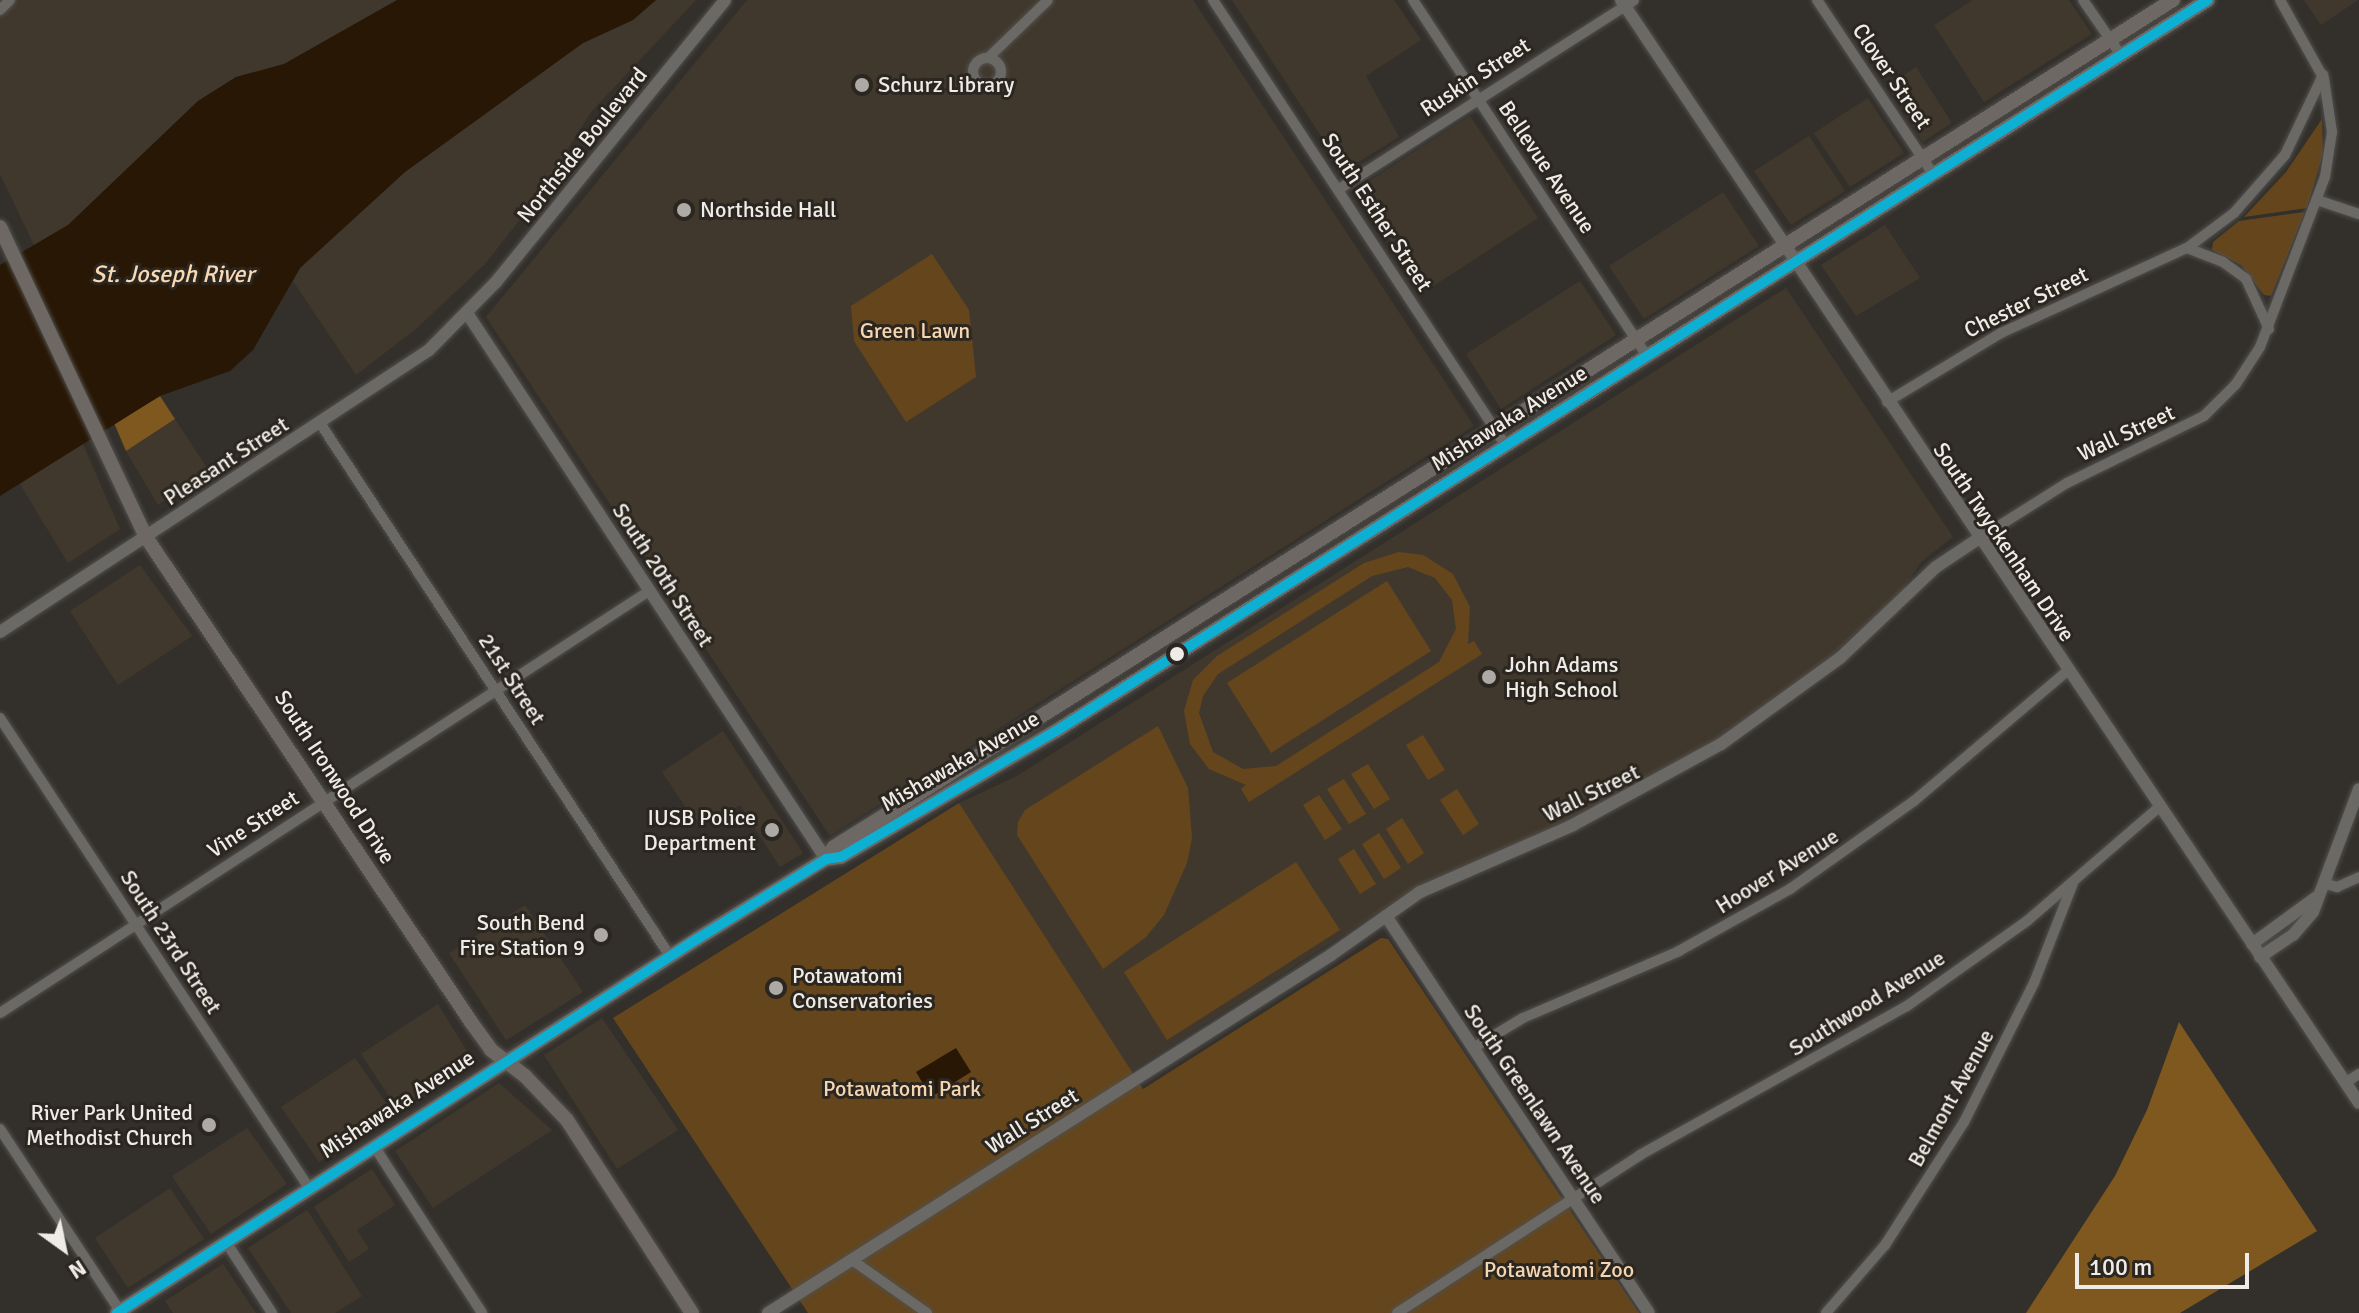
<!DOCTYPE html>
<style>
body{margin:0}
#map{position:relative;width:2359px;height:1313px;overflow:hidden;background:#33302c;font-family:Signika,sans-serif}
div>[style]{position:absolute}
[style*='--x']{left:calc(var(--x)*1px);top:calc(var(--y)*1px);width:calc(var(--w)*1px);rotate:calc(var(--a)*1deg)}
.built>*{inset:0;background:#41382d}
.green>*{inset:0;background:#65461c}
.forest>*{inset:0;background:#7e581f}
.water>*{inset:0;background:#281704}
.roads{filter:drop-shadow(0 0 2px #514f4c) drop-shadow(0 0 2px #514f4c)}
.minor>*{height:10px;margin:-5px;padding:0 5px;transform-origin:5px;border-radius:5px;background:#6b6966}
.minor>.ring{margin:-5px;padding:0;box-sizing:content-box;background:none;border:10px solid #6b6966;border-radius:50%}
.tertiary>*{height:12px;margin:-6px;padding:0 6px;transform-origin:6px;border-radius:6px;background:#6b6966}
.secondary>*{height:14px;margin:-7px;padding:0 7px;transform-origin:7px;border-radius:7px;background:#6d6863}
.bus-1>*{height:10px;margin:-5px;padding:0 5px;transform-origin:5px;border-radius:5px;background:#0dafd3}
.dots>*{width:22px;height:22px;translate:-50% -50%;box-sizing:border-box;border:4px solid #2b261f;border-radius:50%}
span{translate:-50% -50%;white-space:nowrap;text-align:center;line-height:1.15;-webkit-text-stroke:6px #2b261f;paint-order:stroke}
.street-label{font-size:22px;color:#efece7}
.poi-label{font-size:22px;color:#efece7}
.left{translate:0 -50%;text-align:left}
.right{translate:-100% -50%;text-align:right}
.park-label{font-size:22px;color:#f5d6b0}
.water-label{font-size:24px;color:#f9d9b4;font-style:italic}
.north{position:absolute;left:24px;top:1209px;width:80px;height:80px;-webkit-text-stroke:6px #2b261f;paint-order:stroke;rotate:147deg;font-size:22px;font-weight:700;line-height:32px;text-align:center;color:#efece7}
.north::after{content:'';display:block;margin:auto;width:28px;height:36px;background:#efece7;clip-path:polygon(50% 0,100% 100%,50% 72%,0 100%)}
.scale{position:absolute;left:2075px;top:1253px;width:174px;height:36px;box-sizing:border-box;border:4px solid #efece7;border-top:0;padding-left:10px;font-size:24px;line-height:28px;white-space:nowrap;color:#efece7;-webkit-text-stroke:6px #2b261f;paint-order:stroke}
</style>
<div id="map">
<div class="built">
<i style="clip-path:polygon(0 0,397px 0,284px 64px,236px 77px,198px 101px,68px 225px,34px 245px,0 174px)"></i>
<i style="clip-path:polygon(656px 0,696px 0,591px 112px,536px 199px,485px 264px,417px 328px,356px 375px,293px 281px,300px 268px,405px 172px,583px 43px,633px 20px)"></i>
<i style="clip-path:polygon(747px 0,1193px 0,1474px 426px,830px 836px,486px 317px)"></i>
<i style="clip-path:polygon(1232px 0,1394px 0,1421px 40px,1366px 76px,1399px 137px,1344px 171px)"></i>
<i style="clip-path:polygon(1973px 0,2069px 0,2092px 34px,1984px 102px,1934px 25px)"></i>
<i style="clip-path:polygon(2304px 0,2358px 0,2321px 25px)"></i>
<i style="clip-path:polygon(1916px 67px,1952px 123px,1923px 142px,1887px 86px)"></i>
<i style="clip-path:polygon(1868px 98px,1904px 153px,1850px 187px,1814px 133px)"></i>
<i style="clip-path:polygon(1470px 116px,1538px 218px,1424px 292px,1357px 189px)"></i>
<i style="clip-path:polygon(1809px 136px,1845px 191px,1791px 225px,1754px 171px)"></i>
<i style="clip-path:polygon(1723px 192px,1759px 246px,1644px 319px,1609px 266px)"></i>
<i style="clip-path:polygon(1885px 225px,1920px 278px,1856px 316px,1821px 265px)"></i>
<i style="clip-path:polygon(1580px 281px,1616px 335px,1501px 409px,1466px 354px)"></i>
<i style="clip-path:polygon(1786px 288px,1953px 537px,1921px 562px,1901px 593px,1830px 657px,1711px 743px,1566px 822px,1422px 884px,1131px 1071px,959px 803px,1017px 776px)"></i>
<i style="clip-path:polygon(175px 419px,209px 471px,158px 505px,126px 451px)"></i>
<i style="clip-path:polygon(82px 442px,120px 529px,68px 563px,20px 484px)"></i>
<i style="clip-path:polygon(140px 565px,192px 636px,118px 685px,70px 611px)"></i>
<i style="clip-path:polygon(723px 731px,803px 853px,780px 867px,740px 805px,718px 819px,712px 811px,695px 821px,662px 772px)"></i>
<i style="clip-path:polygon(525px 905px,583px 992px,506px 1040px,449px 953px)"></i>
<i style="clip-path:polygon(438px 1004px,474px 1063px,400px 1113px,361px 1054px)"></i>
<i style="clip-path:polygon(602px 1018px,678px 1130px,617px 1169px,544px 1055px)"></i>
<i style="clip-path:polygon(355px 1058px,393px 1113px,319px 1162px,281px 1107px)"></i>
<i style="clip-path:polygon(499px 1083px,552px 1130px,433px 1208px,395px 1151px)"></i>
<i style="clip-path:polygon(247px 1128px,287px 1184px,211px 1234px,172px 1176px)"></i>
<i style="clip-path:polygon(372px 1169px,395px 1205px,357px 1230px,369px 1249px,349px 1262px,314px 1207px)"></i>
<i style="clip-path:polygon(170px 1188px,204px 1239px,128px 1288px,95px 1238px)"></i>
<i style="clip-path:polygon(307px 1210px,362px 1296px,335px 1313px,291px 1313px,248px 1248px)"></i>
<i style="clip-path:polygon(223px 1264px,256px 1313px,173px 1313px,165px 1301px)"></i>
</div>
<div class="green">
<i style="clip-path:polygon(2322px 119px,2323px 154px,2307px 208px,2244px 217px,2286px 172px)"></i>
<i style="clip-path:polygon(2305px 212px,2271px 296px,2264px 295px,2241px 265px,2212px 250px,2213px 242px,2239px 221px)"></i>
<i style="clip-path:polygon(932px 254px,969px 310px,976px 377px,906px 422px,854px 341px,851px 306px)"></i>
<i style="clip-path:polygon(evenodd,1399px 552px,1423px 555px,1453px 574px,1470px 607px,1468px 644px,1474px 641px,1482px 654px,1249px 802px,1241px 789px,1246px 785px,1209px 769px,1190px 744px,1184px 711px,1193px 680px,1217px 656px,1364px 563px,1399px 552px,1408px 567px,1435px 578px,1452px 600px,1456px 629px,1439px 662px,1276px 766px,1243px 769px,1213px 752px,1199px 713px,1203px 696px,1218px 674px,1372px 576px,1408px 567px)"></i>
<i style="clip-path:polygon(1387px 581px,1431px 651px,1271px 753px,1227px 683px)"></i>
<i style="clip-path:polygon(1158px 726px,1188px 788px,1192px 838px,1187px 863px,1164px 915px,1146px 937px,1103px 969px,1017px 835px,1018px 822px,1025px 810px)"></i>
<i style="clip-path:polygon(1423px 735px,1445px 770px,1428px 780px,1406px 745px)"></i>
<i style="clip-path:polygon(1368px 764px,1390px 799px,1374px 809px,1351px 774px)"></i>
<i style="clip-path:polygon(1344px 779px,1366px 814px,1349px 824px,1327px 789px)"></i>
<i style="clip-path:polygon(1457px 789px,1479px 824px,1463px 835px,1440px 800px)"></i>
<i style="clip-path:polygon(1319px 795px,1342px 829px,1325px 840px,1303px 805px)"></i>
<i style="clip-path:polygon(959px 803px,1143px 1089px,1381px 938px,1388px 939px,1639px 1313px,808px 1313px,613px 1018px)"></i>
<i style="clip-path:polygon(1402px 818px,1424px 853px,1408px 864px,1386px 829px)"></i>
<i style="clip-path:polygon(1379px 833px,1401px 868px,1384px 879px,1362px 844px)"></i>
<i style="clip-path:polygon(1354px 849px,1376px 884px,1360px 894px,1338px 859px)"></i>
<i style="clip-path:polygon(1296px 862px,1340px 930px,1167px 1040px,1124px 972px)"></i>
</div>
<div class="forest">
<i style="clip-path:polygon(160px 396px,175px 419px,126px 451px,114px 423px)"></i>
<i style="clip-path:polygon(2179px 1022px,2317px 1231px,2180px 1313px,2026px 1313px,2115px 1176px,2147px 1110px)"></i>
</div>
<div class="water">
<i style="clip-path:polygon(397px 0,656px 0,633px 20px,583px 43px,405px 172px,300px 268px,253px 350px,230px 371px,160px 396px,0 496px,0 265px,68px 225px,198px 101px,236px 77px,284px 64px)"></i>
<i style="clip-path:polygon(956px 1048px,971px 1072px,931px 1097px,916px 1072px)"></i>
</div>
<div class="roads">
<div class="minor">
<i style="--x:1213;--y:0;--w:534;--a:56.7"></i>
<i style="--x:1413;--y:0;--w:426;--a:56.7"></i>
<i style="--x:1817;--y:0;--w:209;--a:56.3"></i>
<i style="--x:2083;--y:0;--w:67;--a:55.4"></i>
<i style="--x:0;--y:10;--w:14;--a:-45"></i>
<i style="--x:988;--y:58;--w:83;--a:-44"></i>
<i class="ring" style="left:973px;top:58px;width:18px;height:18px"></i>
<i style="--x:1339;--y:189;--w:350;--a:-32.6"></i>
<i style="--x:2317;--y:200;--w:44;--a:18.4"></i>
<i style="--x:2187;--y:248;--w:59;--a:-36.7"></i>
<i style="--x:2234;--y:213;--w:77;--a:-48.7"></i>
<i style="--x:2285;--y:155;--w:89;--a:-64.6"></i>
<i style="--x:1887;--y:402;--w:133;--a:-31.2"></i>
<i style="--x:2001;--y:333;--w:205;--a:-24.6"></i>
<i style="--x:2187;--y:248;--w:39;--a:21"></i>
<i style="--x:2223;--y:262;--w:29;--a:36"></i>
<i style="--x:2246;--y:279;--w:55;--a:65.3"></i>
<i style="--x:320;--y:423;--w:638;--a:56.71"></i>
<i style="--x:1978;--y:539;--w:105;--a:-32.2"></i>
<i style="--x:2067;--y:483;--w:153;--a:-26.1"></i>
<i style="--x:2204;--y:416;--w:45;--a:-45"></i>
<i style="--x:2236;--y:384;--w:44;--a:-57"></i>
<i style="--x:2260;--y:347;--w:182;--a:-69.1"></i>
<i style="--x:2325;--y:177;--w:46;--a:-81.2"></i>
<i style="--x:2332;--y:132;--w:54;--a:-98.6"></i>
<i style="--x:2324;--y:79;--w:90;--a:-119.1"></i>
<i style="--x:0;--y:718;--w:562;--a:56.68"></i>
<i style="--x:2323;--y:883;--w:15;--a:16"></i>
<i style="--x:2337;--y:887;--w:24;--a:-24"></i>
<i style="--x:0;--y:1013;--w:774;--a:-33.03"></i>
<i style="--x:1473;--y:1048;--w:58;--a:-31"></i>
<i style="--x:1523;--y:1018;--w:170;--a:-23.2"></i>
<i style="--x:1679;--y:951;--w:127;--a:-29.2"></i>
<i style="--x:1790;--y:889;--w:152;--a:-35.4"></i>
<i style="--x:1914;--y:801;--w:199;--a:-40.3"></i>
<i style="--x:2345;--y:1083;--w:17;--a:-33"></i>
<i style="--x:0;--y:1129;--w:218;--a:56.6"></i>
<i style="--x:374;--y:1146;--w:199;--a:57.1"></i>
<i style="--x:226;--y:1242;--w:85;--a:57.1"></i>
<i style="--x:852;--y:1260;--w:92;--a:35.2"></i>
<i style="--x:1397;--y:1313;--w:290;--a:-33"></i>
<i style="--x:1640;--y:1155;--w:306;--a:-29.2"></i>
<i style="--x:1907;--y:1006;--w:147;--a:-35.3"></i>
<i style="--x:2027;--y:921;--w:173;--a:-40.8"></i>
<i style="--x:1826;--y:1313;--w:90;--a:-49.1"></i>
<i style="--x:1885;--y:1245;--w:146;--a:-57.3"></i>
<i style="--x:1964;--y:1122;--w:156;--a:-63.3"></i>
<i style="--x:2034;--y:983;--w:107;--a:-68.7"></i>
</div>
<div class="tertiary">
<i style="--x:1621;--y:0;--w:1327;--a:56.21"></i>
<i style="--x:467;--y:313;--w:653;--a:56.67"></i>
<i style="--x:0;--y:632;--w:513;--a:-33.32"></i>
<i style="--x:429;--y:350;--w:95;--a:-45.4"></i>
<i style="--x:496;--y:282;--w:363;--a:-50.9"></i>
<i style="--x:1386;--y:916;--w:476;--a:56.5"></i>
<i style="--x:2252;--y:944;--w:78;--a:-36.1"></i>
<i style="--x:2260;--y:957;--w:40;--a:-34"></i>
<i style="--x:2293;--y:935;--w:30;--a:-49"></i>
<i style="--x:2313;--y:912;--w:131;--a:-69.5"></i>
<i style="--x:768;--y:1313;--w:667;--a:-32.45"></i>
<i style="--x:1331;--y:955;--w:109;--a:-35.3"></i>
<i style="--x:1420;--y:892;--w:167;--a:-23.6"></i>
<i style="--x:1573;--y:825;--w:169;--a:-28.7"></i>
<i style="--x:1721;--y:744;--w:147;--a:-35.9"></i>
<i style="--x:1840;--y:658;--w:132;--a:-43.5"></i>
<i style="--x:1936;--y:567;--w:50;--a:-33.7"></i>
</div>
<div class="secondary">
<i style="--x:0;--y:227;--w:343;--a:64.8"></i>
<i style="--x:146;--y:537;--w:584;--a:56.17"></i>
<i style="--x:471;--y:1022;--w:34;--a:54"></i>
<i style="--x:491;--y:1050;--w:43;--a:37.4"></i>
<i style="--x:525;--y:1076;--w:61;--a:46.3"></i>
<i style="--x:567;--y:1120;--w:230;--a:57.1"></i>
<i style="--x:826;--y:859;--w:14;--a:-56"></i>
<i style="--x:834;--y:847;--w:70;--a:-32.1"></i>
<i style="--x:893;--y:810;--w:1515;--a:-32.33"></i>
<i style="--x:117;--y:1313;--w:690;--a:-32.82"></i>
<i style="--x:697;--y:939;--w:152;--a:-31.8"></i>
<i style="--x:826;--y:859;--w:15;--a:-8"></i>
<i style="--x:841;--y:857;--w:249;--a:-30.4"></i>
<i style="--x:1056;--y:731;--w:1364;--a:-32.4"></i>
</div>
</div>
<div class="bus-1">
<i style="--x:117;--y:1313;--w:690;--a:-32.82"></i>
<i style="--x:697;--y:939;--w:152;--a:-31.8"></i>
<i style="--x:826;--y:859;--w:15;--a:-8"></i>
<i style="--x:841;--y:857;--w:249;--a:-30.4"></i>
<i style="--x:1056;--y:731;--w:1364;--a:-32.4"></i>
</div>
<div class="dots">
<i style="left:862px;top:85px;background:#adaaa6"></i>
<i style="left:684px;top:210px;background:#adaaa6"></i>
<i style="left:1177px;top:654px;background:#efece7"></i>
<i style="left:1489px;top:677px;background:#adaaa6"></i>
<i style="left:772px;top:830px;background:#adaaa6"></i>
<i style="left:601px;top:935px;background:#adaaa6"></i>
<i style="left:776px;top:988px;background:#adaaa6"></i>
<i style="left:209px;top:1125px;background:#adaaa6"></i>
</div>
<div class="street-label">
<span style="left:1892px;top:76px;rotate:56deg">Clover Street</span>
<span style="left:1475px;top:77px;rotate:-33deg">Ruskin Street</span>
<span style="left:582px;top:145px;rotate:-51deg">Northside Boulevard</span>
<span style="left:1547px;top:167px;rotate:56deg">Bellevue Avenue</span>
<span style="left:1377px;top:212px;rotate:57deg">South Esther Street</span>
<span style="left:2026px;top:302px;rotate:-26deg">Chester Street</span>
<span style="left:1509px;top:418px;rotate:-32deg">Mishawaka Avenue</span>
<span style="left:2126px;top:433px;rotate:-25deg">Wall Street</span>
<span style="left:226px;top:461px;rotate:-33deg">Pleasant Street</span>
<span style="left:2004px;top:542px;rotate:56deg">South Twyckenham Drive</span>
<span style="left:663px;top:575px;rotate:57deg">South 20th Street</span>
<span style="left:512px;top:679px;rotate:57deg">21st Street</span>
<span style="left:960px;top:761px;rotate:-30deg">Mishawaka Avenue</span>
<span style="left:335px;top:777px;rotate:57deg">South Ironwood Drive</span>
<span style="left:1591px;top:793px;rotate:-26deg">Wall Street</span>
<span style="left:253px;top:824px;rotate:-33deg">Vine Street</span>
<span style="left:1777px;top:871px;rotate:-32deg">Hoover Avenue</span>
<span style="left:171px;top:942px;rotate:57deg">South 23rd Street</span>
<span style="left:1867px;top:1003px;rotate:-32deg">Southwood Avenue</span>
<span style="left:1951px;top:1098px;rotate:-61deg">Belmont Avenue</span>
<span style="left:397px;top:1104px;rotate:-33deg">Mishawaka Avenue</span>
<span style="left:1535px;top:1104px;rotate:56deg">South Greenlawn Avenue</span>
<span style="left:1032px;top:1121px;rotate:-32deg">Wall Street</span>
</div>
<div class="poi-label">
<span class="left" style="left:878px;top:85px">Schurz Library</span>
<span class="left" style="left:700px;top:210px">Northside Hall</span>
<span class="left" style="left:1505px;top:677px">John Adams<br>High School</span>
<span class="right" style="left:756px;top:830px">IUSB Police<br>Department</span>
<span class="right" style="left:585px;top:935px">South Bend<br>Fire Station 9</span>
<span class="left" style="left:792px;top:988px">Potawatomi<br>Conservatories</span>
<span class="right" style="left:193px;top:1125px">River Park United<br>Methodist Church</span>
</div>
<div class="park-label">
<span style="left:915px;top:331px">Green Lawn</span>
<span style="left:902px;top:1089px">Potawatomi Park</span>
<span style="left:1559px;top:1270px">Potawatomi Zoo</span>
</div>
<div class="water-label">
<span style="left:173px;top:275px">St. Joseph River</span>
</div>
<div class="north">N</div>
<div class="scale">100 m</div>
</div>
